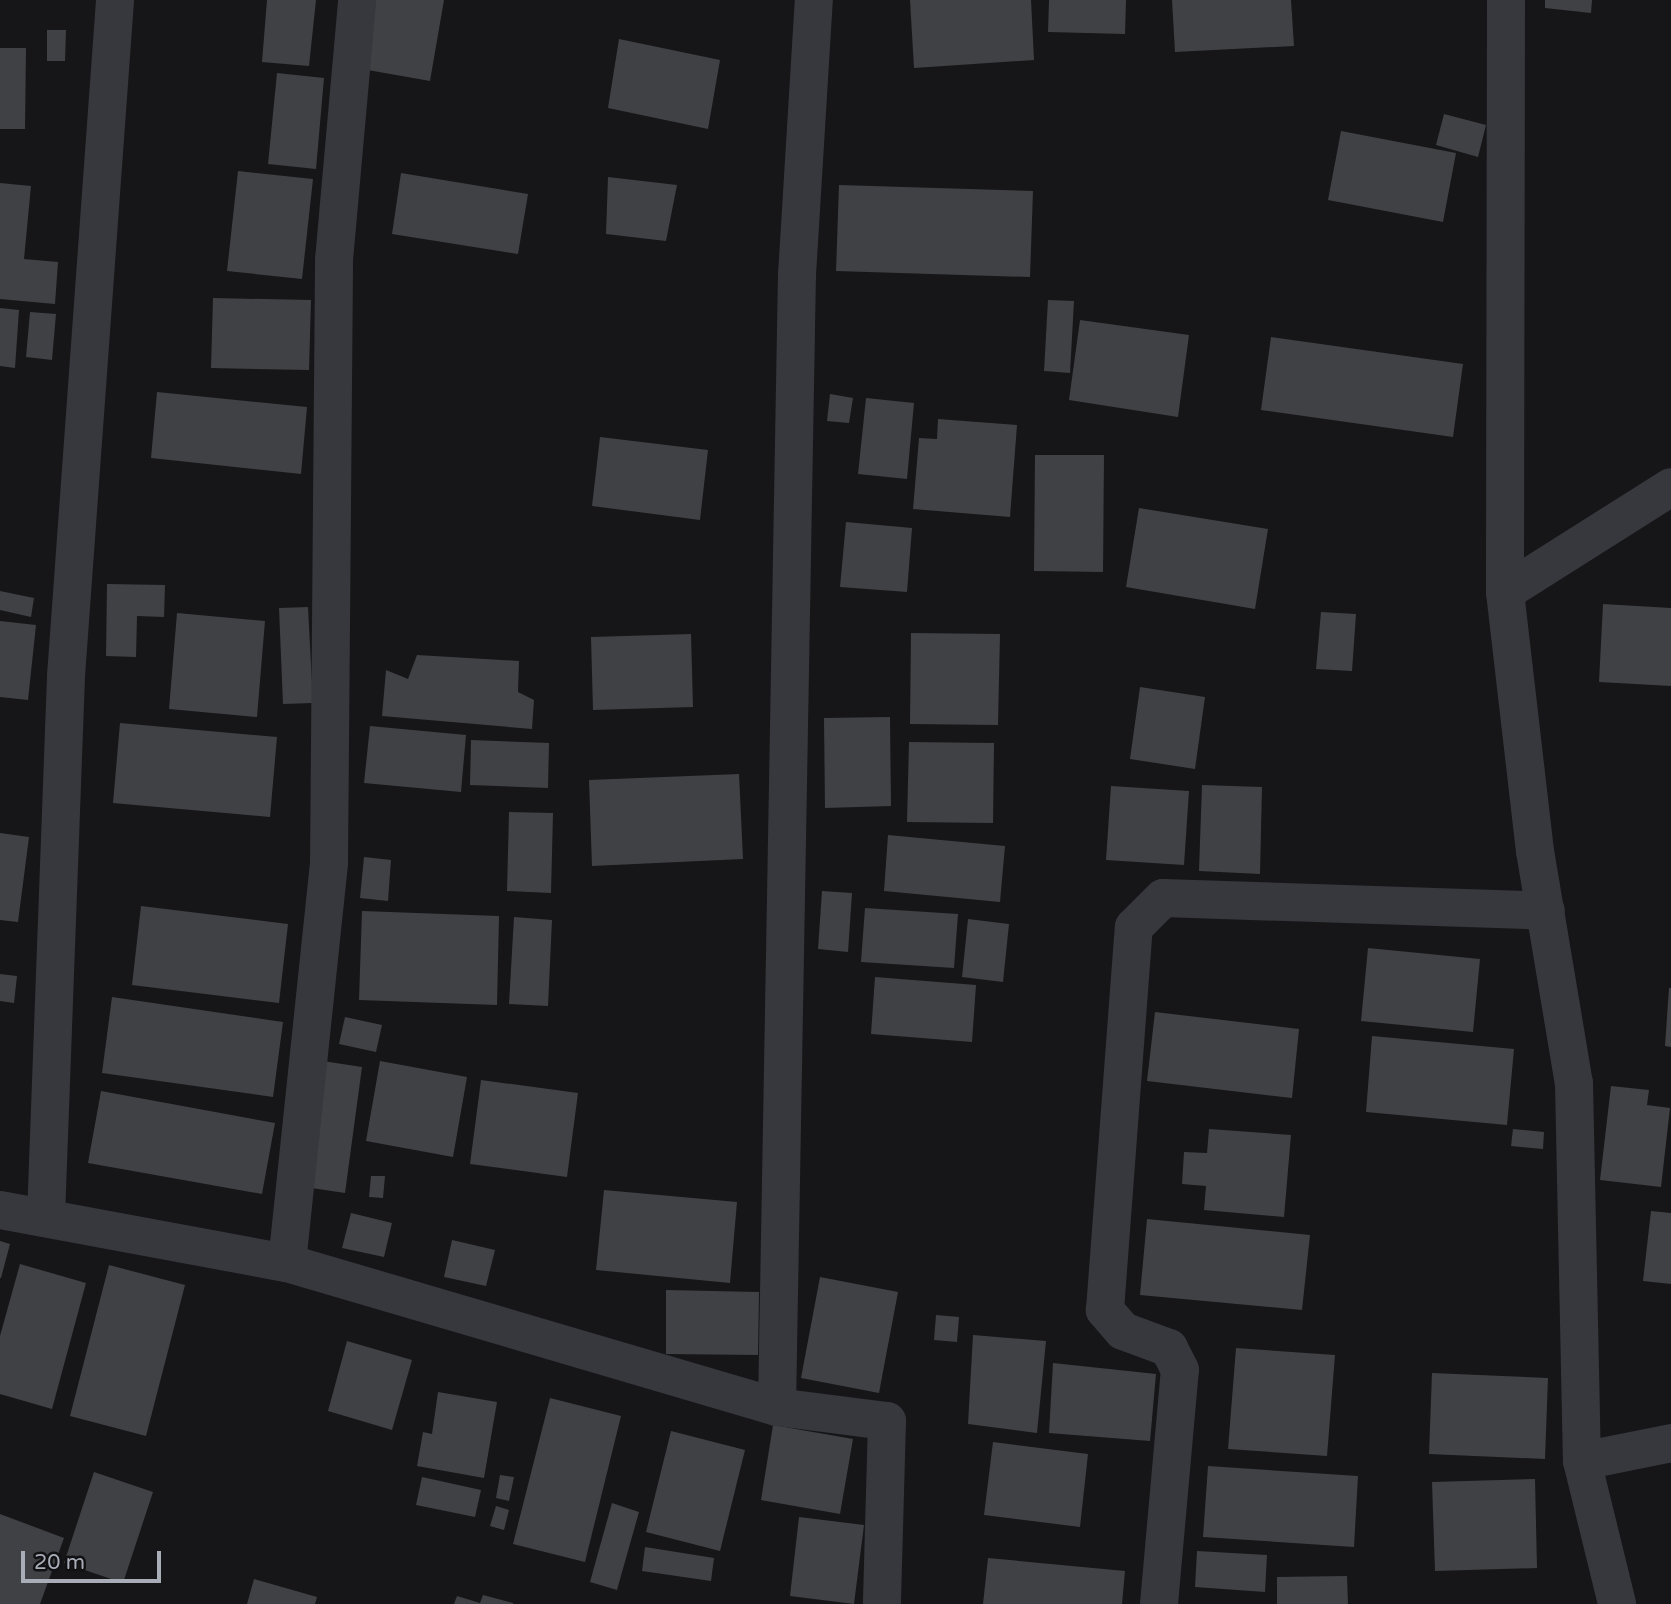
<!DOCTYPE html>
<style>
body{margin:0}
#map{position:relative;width:1671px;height:1604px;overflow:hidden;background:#161618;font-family:"Varela Round",sans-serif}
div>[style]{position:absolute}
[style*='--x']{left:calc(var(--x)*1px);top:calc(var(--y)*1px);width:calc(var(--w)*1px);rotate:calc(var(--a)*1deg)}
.building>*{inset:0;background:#404145}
.minor>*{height:38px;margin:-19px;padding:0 19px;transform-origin:19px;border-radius:19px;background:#37383d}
span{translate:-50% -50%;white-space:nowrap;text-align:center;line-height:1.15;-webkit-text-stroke:5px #111113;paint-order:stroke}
.scale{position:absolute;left:21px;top:1551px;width:140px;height:32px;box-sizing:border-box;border:4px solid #a8adb8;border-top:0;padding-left:9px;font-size:21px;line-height:24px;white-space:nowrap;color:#a8adb8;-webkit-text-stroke:5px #111113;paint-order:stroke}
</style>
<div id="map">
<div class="building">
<i style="clip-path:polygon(267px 0,316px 0,309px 66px,262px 62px)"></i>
<i style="clip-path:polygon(374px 0,444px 0,430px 81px,362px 69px)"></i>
<i style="clip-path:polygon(910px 0,1031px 0,1034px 60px,914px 68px)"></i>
<i style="clip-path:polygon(1049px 0,1126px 0,1125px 34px,1048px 32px)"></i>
<i style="clip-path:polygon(1172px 0,1291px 0,1294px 46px,1175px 52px)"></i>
<i style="clip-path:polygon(1545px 0,1592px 0,1591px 13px,1545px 8px)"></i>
<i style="clip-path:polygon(47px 30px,66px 30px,65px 61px,47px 61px)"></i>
<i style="clip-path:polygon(619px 39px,720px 60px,708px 129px,608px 108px)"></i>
<i style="clip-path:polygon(0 48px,26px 48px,25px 129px,0 129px)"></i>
<i style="clip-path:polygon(277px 73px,324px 78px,316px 169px,268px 164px)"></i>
<i style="clip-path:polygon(1444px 114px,1486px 125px,1478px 157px,1436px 145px)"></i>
<i style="clip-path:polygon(1341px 131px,1456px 153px,1443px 222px,1328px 200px)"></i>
<i style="clip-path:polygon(238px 171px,313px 179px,302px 279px,227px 271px)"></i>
<i style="clip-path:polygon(401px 173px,528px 194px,518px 254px,392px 234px)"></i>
<i style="clip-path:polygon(608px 177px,677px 185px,666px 241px,606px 234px)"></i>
<i style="clip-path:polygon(0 183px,31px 186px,24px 259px,58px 262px,55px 304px,0 299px)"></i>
<i style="clip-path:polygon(839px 185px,1033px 191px,1030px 277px,836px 271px)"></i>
<i style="clip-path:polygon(213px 298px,311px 300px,309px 370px,211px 368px)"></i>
<i style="clip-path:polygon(1048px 300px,1074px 301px,1070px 373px,1044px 371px)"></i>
<i style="clip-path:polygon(0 308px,19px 310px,15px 368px,0 366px)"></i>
<i style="clip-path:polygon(30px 312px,56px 314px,52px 360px,26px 357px)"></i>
<i style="clip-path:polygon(1080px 320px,1189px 335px,1178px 417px,1069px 400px)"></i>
<i style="clip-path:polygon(1271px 337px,1463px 364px,1453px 437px,1261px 410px)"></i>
<i style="clip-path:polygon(157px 392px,307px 407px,301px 474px,151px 458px)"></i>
<i style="clip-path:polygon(830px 394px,853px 398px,849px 423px,827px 421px)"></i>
<i style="clip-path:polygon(866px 398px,914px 403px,907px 479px,858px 474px)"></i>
<i style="clip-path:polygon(938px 419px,1017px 425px,1010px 517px,913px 509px,919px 438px,937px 439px)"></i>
<i style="clip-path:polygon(600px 437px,708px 450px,700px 520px,592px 506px)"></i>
<i style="clip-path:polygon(1035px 455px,1104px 455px,1103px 572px,1034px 571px)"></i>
<i style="clip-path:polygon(1139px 508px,1268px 529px,1255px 609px,1126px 587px)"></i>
<i style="clip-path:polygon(846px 522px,912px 528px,907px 592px,840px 587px)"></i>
<i style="clip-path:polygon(107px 584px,165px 585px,164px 617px,137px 616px,136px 657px,106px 656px)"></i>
<i style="clip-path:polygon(0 591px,34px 598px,31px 617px,0 610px)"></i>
<i style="clip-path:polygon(1603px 604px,1671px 608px,1671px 686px,1599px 682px)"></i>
<i style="clip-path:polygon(308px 607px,313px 703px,283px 704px,279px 608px)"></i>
<i style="clip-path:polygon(1321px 612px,1356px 614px,1352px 671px,1316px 669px)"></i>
<i style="clip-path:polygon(177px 613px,265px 621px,257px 717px,169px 709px)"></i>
<i style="clip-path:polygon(0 621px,36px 625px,28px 700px,0 697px)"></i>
<i style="clip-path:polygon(911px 633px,1000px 634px,998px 725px,910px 724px)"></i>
<i style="clip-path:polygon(691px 634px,693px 707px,593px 710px,591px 637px)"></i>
<i style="clip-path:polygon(417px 655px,519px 661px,518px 692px,534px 700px,532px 729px,382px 716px,386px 670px,408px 679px)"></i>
<i style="clip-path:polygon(1140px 687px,1205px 697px,1195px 769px,1130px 759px)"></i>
<i style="clip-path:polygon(890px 717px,891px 806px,825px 808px,824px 718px)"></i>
<i style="clip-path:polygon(120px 723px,277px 737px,270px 817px,113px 803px)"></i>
<i style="clip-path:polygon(370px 726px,466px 735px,461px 792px,364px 783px)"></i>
<i style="clip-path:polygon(471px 740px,549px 743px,548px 788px,470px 785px)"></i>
<i style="clip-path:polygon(909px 742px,994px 743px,993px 823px,907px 822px)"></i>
<i style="clip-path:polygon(739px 774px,743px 859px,592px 866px,589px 780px)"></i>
<i style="clip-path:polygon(1202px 785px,1262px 787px,1260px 874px,1199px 871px)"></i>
<i style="clip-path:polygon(1111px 786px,1189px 791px,1184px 865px,1106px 860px)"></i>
<i style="clip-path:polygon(509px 812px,553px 813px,551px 893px,507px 891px)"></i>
<i style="clip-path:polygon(0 833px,29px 837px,18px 922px,0 920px)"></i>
<i style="clip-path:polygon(888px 835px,1005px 846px,1000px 902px,884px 891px)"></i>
<i style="clip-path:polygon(364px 857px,391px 860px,388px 901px,360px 898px)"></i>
<i style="clip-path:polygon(822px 891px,852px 893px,848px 952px,818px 949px)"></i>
<i style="clip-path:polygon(141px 906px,288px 924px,279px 1003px,132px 985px)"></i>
<i style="clip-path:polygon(865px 908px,958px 914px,954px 968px,861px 962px)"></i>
<i style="clip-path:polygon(362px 911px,499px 916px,497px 1005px,359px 1000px)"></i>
<i style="clip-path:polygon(514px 917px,552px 920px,548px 1006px,509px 1004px)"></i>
<i style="clip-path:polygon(968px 919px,1009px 924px,1003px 982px,962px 977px)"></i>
<i style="clip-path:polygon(1368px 948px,1480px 959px,1473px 1032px,1361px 1021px)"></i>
<i style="clip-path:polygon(0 974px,17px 976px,14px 1003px,0 1001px)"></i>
<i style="clip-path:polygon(875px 977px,976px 985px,972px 1042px,871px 1034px)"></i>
<i style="clip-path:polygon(1669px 988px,1671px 988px,1671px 1047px,1665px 1046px)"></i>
<i style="clip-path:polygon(112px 997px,283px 1022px,273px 1097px,102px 1073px)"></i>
<i style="clip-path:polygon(1155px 1012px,1299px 1029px,1292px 1098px,1147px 1081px)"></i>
<i style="clip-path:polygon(345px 1017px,382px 1025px,376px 1052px,339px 1044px)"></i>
<i style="clip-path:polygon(1372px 1036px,1514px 1049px,1507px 1125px,1366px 1112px)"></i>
<i style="clip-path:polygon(316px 1060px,362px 1067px,345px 1193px,298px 1186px)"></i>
<i style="clip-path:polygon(380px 1061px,467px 1077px,453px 1157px,366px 1141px)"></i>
<i style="clip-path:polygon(481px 1080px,578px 1093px,567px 1177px,470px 1164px)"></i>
<i style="clip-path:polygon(1611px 1086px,1649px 1090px,1647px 1105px,1670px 1108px,1661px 1187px,1600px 1180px)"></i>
<i style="clip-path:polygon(101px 1091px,275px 1123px,262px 1194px,88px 1163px)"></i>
<i style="clip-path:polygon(1209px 1129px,1291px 1135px,1284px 1217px,1204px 1210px,1206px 1186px,1182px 1184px,1184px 1152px,1207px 1153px)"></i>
<i style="clip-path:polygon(1513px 1129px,1544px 1132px,1543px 1149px,1511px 1146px)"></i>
<i style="clip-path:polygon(371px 1176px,385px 1176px,383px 1198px,369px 1197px)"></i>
<i style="clip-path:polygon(604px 1190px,737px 1202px,730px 1283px,596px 1270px)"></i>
<i style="clip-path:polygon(1651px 1211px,1671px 1213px,1671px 1284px,1643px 1281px)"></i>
<i style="clip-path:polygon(351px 1213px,392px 1223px,384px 1257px,342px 1248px)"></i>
<i style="clip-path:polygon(1147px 1219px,1310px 1235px,1302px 1310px,1140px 1295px)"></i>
<i style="clip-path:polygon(452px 1240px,495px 1250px,486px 1286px,444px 1277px)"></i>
<i style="clip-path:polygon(0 1241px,10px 1244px,1px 1278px,0 1278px)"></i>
<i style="clip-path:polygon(20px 1264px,86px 1283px,52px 1409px,0 1394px,0 1336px)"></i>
<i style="clip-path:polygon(109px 1265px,185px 1285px,146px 1436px,70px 1416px)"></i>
<i style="clip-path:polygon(820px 1277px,898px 1292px,879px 1393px,801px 1378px)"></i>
<i style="clip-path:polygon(666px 1290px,759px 1292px,758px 1355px,666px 1354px)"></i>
<i style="clip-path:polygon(936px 1315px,959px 1317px,957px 1342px,934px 1340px)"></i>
<i style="clip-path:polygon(973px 1335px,1046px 1341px,1037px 1433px,968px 1424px)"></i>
<i style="clip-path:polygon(347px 1341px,412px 1360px,392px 1430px,328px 1411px)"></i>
<i style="clip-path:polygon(1236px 1348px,1335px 1355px,1327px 1456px,1228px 1449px)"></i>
<i style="clip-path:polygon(1053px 1363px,1156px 1374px,1150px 1441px,1049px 1433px)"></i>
<i style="clip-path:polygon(1432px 1373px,1548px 1378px,1545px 1459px,1429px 1454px)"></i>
<i style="clip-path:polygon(438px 1392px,497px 1402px,484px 1478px,417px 1466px,423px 1432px,432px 1434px)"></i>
<i style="clip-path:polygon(550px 1398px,621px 1416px,585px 1562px,513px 1544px)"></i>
<i style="clip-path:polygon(773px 1425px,853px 1439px,840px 1514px,761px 1500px)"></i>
<i style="clip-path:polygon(671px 1431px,745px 1450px,720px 1551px,646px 1532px)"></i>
<i style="clip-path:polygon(993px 1442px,1088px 1454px,1080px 1527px,984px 1515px)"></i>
<i style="clip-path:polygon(1208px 1466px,1358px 1476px,1354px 1547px,1203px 1537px)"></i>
<i style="clip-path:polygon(94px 1472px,153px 1492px,123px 1583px,64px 1563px)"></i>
<i style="clip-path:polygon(500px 1475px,514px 1477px,509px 1501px,496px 1498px)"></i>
<i style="clip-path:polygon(422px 1477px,481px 1490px,475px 1517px,416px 1505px)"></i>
<i style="clip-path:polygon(1535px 1479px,1537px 1568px,1435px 1571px,1432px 1482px)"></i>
<i style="clip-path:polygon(612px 1503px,639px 1512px,617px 1590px,590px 1582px)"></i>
<i style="clip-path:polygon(496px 1506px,509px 1510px,504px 1530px,490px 1526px)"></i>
<i style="clip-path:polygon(0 1514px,64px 1538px,40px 1604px,0 1604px)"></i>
<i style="clip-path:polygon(799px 1517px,864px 1525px,854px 1604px,790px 1596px)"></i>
<i style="clip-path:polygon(645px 1547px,714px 1558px,711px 1581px,642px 1571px)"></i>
<i style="clip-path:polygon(1197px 1551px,1267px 1555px,1265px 1592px,1195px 1587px)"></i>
<i style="clip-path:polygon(988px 1558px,1125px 1571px,1122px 1604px,983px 1604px)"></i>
<i style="clip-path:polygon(1347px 1576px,1348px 1604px,1277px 1604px,1277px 1577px)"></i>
<i style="clip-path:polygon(254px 1579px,317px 1597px,315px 1604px,247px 1604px)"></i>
<i style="clip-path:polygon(483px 1595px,513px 1603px,513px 1604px,454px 1604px,457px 1596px,480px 1603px)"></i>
</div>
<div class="minor">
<i style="--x:1506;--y:0;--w:592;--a:90.1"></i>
<i style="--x:1505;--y:592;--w:261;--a:83.4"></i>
<i style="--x:1535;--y:851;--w:235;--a:80.5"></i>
<i style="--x:1574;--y:1083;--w:378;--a:88.8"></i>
<i style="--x:1582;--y:1461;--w:147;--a:76.2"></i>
<i style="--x:1505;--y:592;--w:196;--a:-32.3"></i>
<i style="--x:0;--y:1210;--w:292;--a:10.5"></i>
<i style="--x:287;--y:1263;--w:511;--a:16.38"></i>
<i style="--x:777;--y:1407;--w:111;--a:7.3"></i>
<i style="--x:887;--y:1421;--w:183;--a:91.6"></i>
<i style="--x:46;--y:1217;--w:541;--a:-87.88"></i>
<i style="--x:66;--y:676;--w:678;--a:-85.85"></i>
<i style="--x:287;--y:1263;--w:402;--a:-84"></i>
<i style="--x:329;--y:863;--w:603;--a:-89.52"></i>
<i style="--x:334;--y:260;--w:261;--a:-84.9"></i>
<i style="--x:777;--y:1407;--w:1132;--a:-88.99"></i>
<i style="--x:797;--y:275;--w:276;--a:-86.5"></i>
<i style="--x:1582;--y:1461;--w:91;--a:-11.4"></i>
<i style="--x:1159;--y:1604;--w:235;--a:-84.9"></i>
<i style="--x:1180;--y:1370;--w:25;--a:-117"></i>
<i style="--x:1169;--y:1348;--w:49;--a:-159.7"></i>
<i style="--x:1123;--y:1331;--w:28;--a:-131"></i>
<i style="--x:1105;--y:1310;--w:384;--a:-85.7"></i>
<i style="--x:1134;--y:927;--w:41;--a:-45"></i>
<i style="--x:1163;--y:898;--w:383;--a:1.9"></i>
</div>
<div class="scale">20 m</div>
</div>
